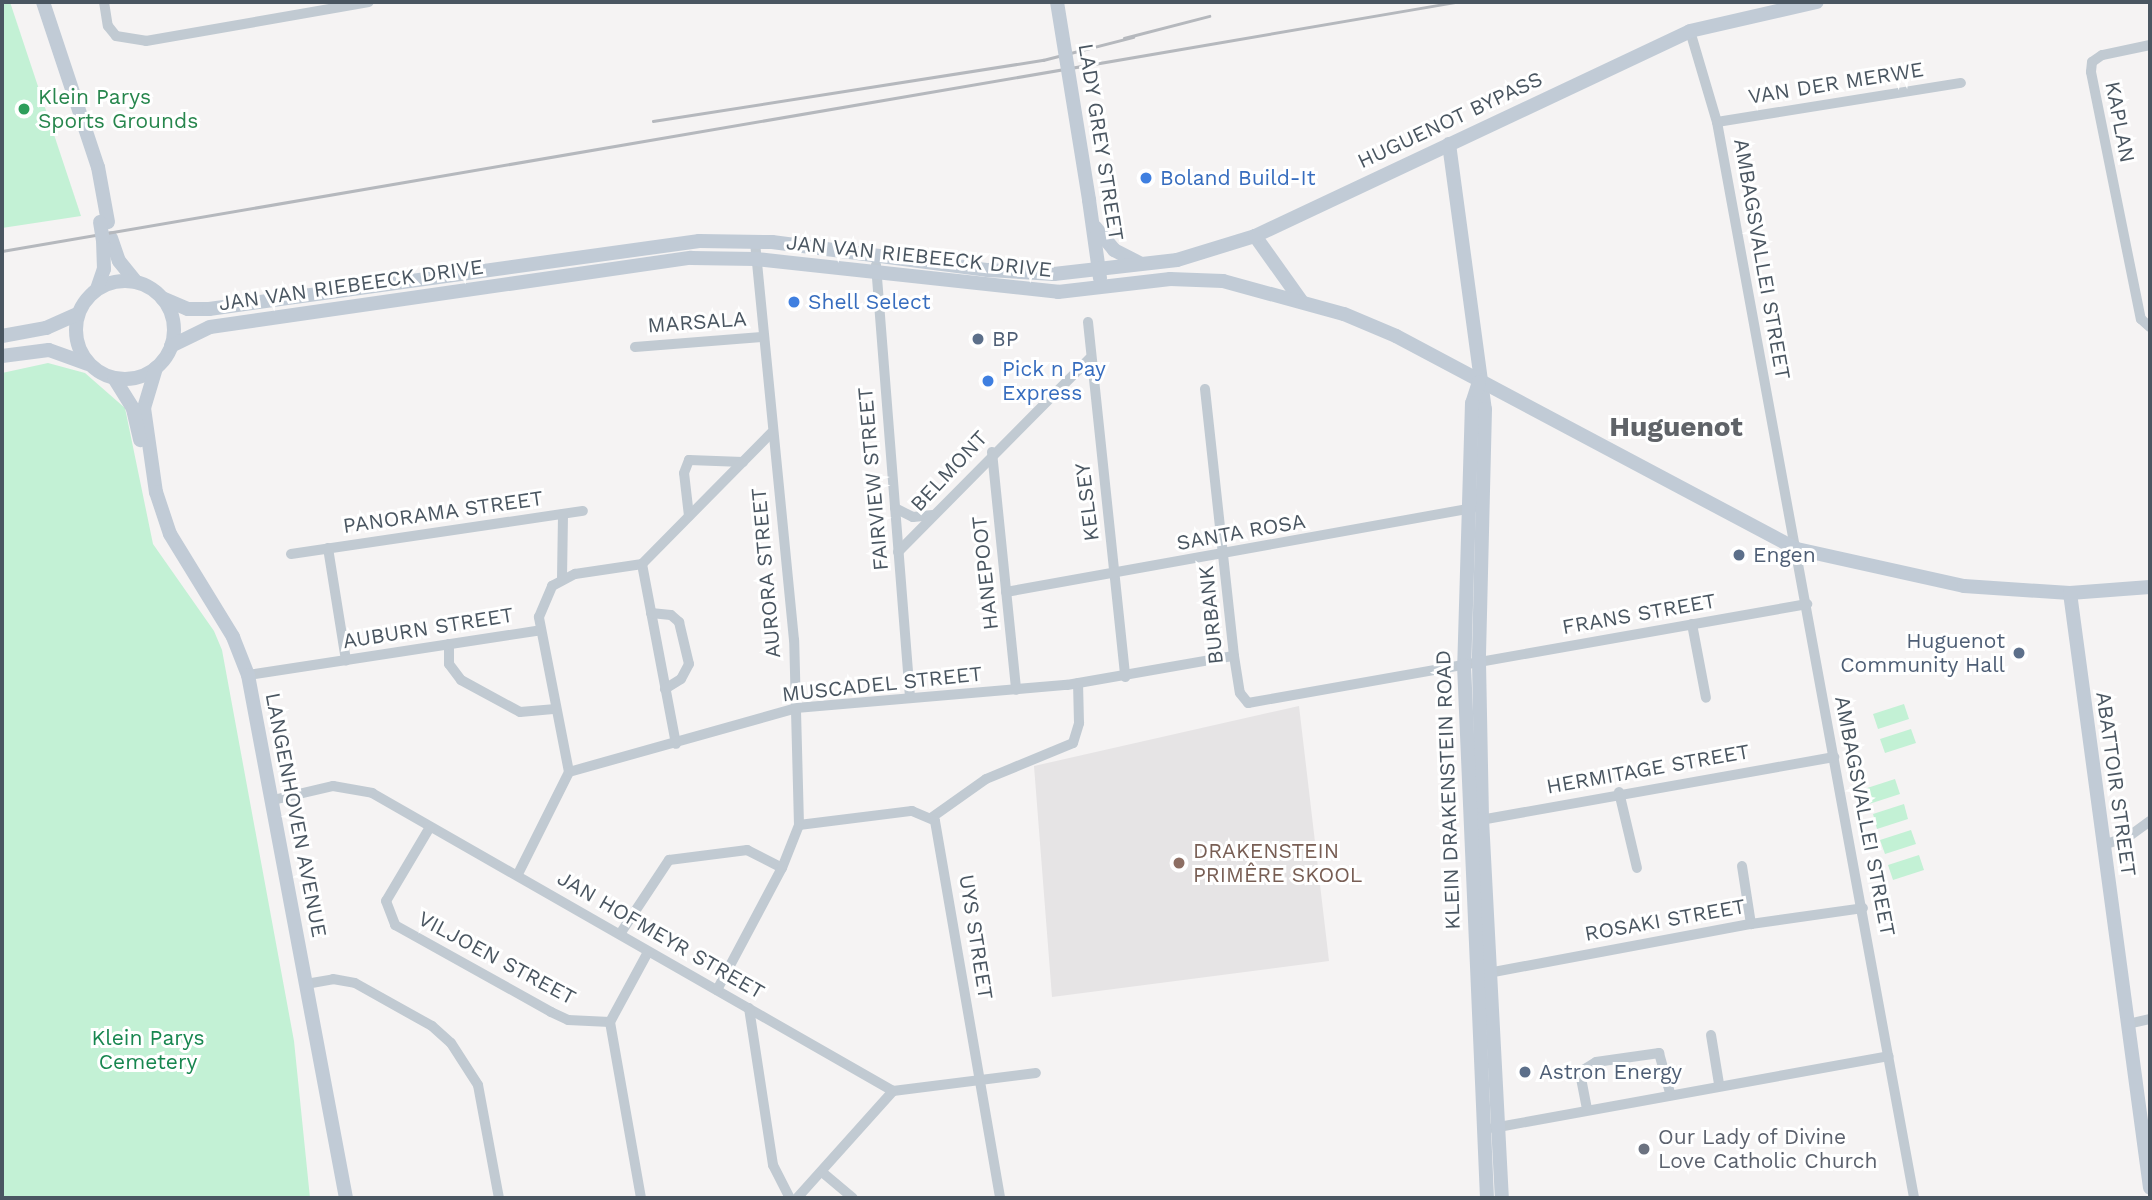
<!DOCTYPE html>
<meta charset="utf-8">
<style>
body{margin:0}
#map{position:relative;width:2152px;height:1200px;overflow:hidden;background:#f5f3f3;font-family:"Work Sans",sans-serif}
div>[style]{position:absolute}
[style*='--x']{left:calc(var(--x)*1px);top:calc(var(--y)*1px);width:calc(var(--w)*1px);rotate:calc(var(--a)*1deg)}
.education>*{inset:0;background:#e6e4e5}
.green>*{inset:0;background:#c3f1d5}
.street>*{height:10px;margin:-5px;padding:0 5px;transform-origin:5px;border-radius:5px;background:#c1cad2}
.secondary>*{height:14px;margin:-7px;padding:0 7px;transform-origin:7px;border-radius:7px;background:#c1cbd6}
.secondary>.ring{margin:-7px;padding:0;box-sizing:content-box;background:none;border:14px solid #c1cbd6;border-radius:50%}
.rail>*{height:2.5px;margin:-1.25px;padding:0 1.25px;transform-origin:1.25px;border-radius:1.25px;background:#b5b8bd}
.secondary-bridge>*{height:14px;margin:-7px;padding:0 7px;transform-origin:7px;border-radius:7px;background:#c1cbd6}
.dots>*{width:19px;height:19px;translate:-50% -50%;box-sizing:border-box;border:4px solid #fff;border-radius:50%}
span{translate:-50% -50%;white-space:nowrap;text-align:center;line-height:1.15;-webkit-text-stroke:6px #fff;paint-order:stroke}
.street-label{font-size:21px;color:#4a5661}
.leisure-label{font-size:21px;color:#27864d}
.left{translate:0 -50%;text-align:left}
.shop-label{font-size:21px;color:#366cbe}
.service-label{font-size:21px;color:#4e5e75}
.right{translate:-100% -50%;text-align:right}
.education-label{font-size:21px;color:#785e54}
.park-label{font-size:21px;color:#17864f}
.worship-label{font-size:21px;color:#5b616d}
.district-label{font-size:28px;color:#5f6368;font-weight:700}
.frame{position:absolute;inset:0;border:4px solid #4a5661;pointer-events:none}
</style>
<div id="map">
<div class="education">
<i style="clip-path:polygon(1299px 706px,1329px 961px,1052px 997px,1034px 766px)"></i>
</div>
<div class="green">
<i style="clip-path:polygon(2px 2px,10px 2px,81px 216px,2px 228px)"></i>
<i style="clip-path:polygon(48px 363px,85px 373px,125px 408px,153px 544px,214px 631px,222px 650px,294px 1041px,310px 1198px,2px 1198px,2px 373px)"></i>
<i style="clip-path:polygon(1904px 704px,1909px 719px,1878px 729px,1873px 714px)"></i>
<i style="clip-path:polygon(1911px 729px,1916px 743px,1885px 753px,1880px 739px)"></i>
<i style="clip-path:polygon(1895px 779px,1900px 794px,1869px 804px,1864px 789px)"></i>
<i style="clip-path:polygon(1904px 804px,1908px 819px,1877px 829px,1873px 814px)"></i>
<i style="clip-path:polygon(1911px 830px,1916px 844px,1885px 854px,1880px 840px)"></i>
<i style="clip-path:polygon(1919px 855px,1924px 870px,1893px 880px,1888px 865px)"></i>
</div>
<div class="street">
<i style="--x:104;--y:2;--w:24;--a:81"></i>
<i style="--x:108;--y:26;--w:13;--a:51"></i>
<i style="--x:116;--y:36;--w:30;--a:9"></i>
<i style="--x:146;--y:41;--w:226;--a:-9.9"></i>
<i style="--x:1690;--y:31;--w:95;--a:73.5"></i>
<i style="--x:1717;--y:122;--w:1094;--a:79.62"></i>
<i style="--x:2150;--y:45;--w:49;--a:168.2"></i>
<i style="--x:2102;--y:55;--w:12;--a:145"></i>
<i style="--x:2092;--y:62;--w:10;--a:96"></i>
<i style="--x:2091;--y:72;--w:252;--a:78.6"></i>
<i style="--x:2141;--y:319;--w:12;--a:42"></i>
<i style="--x:1717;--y:122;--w:247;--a:-9.1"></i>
<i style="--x:876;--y:265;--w:434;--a:85.5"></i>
<i style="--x:1088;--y:322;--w:357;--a:84"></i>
<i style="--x:635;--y:347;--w:127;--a:-4.5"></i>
<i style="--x:1205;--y:389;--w:269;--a:83.8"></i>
<i style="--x:1234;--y:656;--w:37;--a:81"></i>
<i style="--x:1240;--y:693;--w:13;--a:51"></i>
<i style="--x:1248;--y:703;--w:568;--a:-10.04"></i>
<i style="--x:992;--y:452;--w:239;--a:84.2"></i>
<i style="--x:895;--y:508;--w:20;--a:27"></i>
<i style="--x:913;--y:517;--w:20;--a:-6"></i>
<i style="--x:689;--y:516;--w:43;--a:-96.6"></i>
<i style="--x:684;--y:473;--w:14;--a:-69"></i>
<i style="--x:689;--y:460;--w:54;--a:2.1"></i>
<i style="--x:328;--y:548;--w:114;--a:80.9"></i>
<i style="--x:898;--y:552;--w:272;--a:-45.3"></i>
<i style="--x:291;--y:554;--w:295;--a:-8.4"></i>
<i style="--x:642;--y:564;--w:183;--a:79.3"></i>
<i style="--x:562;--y:579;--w:65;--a:-89.1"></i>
<i style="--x:1006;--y:592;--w:475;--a:-10.2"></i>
<i style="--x:651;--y:613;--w:20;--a:6"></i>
<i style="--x:671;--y:615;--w:11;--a:41"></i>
<i style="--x:679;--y:622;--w:43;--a:76.6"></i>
<i style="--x:689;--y:664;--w:17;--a:118"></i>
<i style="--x:681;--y:679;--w:19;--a:148"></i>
<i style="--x:1692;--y:624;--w:75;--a:79.3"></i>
<i style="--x:449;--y:644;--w:20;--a:90"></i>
<i style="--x:449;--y:664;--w:20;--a:53"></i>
<i style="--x:461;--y:680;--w:67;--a:28.5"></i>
<i style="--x:520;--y:712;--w:36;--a:-5"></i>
<i style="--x:248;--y:675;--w:296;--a:-8.7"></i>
<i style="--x:569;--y:772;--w:158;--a:-101"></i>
<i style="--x:539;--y:617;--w:34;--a:-67"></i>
<i style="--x:552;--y:586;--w:26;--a:-28"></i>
<i style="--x:575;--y:574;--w:68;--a:-8.5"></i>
<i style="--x:642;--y:564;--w:184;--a:-45.4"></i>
<i style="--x:1619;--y:792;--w:78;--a:76.7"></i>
<i style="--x:273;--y:800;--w:62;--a:-13.1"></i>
<i style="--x:333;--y:786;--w:40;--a:10"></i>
<i style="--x:372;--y:793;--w:600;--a:29.77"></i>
<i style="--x:893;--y:1091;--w:144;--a:-7.2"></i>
<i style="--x:931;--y:818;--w:67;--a:-35.3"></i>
<i style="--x:986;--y:779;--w:94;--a:-22.5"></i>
<i style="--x:1073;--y:743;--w:21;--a:-73"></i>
<i style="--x:1079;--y:723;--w:40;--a:-91.4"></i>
<i style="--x:1475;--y:821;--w:365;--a:-10.1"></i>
<i style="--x:799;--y:825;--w:114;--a:-7.1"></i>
<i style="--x:912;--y:811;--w:25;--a:23"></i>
<i style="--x:935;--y:821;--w:383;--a:80.2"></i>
<i style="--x:430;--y:827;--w:86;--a:120.7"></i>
<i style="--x:386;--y:901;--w:26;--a:69"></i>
<i style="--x:395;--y:925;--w:179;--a:29.1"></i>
<i style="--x:551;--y:1012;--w:19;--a:25"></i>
<i style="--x:568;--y:1020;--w:42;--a:2.7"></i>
<i style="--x:2103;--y:845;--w:26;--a:-18"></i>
<i style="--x:2128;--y:837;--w:27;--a:-36"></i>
<i style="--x:1742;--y:866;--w:59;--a:81.2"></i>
<i style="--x:518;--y:874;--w:114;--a:-63.4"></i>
<i style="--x:569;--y:772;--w:236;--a:-15.7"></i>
<i style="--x:796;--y:708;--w:272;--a:-4.9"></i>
<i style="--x:1067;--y:685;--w:169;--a:-9.9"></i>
<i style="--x:620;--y:934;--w:89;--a:-56.5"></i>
<i style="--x:669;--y:860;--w:79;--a:-7.3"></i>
<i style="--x:747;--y:850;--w:39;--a:27"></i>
<i style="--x:1483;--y:974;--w:273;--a:-10.6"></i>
<i style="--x:1751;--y:924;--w:113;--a:-8.1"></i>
<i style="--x:306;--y:984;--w:27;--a:-10"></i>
<i style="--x:333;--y:979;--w:22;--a:10"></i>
<i style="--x:355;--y:983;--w:88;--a:29.2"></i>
<i style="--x:432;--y:1026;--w:25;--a:42"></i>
<i style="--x:451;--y:1043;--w:50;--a:57.3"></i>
<i style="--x:478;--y:1085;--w:115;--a:79.5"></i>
<i style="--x:717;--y:990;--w:138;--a:-62"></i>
<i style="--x:782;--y:868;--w:46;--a:-68.4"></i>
<i style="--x:799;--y:825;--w:185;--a:-91.5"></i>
<i style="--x:794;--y:640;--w:402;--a:-95.6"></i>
<i style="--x:749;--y:1008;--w:159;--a:81.3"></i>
<i style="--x:773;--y:1165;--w:37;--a:63"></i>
<i style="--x:2128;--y:1024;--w:23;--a:-13"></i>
<i style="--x:1711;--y:1035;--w:50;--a:80.7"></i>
<i style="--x:1587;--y:1109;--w:38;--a:-101"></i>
<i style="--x:1580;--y:1072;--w:19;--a:-32"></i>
<i style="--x:1596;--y:1062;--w:64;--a:-8.1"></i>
<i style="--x:1659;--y:1053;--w:41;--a:74.6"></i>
<i style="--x:1493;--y:1128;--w:402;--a:-10.3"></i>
<i style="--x:822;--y:1172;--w:40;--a:40"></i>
<i style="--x:641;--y:1198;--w:179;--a:-100"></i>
<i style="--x:610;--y:1022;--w:80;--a:-61.5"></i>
<i style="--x:797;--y:1198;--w:144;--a:-48.1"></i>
</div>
<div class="secondary">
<i style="--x:43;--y:2;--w:174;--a:71.6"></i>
<i style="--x:98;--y:167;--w:56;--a:79.7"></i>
<i style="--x:1449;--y:144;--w:267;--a:82.3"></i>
<i style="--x:1485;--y:409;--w:253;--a:91.4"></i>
<i style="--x:1479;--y:662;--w:157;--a:88.9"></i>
<i style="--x:1482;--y:819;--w:380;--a:87"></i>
<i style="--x:1089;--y:200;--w:79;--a:82"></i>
<i style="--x:1095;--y:227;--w:30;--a:50"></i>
<i style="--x:1114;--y:250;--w:30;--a:27"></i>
<i style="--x:1255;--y:236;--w:81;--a:54.5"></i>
<i style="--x:111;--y:238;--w:24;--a:71"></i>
<i style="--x:119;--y:261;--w:27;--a:51"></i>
<i class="ring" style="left:76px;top:281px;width:84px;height:84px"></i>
<i style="--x:97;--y:289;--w:21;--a:-71"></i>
<i style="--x:104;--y:269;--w:29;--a:-92"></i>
<i style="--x:162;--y:298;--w:28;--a:23"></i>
<i style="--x:188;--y:309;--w:21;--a:0"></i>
<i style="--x:209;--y:309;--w:495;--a:-7.9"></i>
<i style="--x:699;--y:241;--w:73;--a:0.8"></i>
<i style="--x:772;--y:242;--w:218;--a:7.4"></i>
<i style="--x:988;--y:270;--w:66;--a:3.5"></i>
<i style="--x:1054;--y:274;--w:124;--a:-6.5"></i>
<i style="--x:1177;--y:260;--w:82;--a:-17.1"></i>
<i style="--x:1255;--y:236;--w:481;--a:-25.2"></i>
<i style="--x:1690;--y:31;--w:130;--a:-12.9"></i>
<i style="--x:2;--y:336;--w:45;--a:-10.3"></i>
<i style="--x:46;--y:328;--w:35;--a:-24"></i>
<i style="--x:171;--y:346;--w:43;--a:-26"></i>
<i style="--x:210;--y:327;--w:486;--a:-8.2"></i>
<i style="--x:691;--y:258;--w:65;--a:0.9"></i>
<i style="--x:756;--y:259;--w:304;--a:6.2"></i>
<i style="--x:1058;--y:292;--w:113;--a:-6.6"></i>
<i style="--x:1170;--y:279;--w:53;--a:2.2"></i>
<i style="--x:1223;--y:281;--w:125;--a:15.3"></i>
<i style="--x:1344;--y:314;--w:56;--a:22.9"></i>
<i style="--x:1396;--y:336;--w:454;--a:28"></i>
<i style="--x:1797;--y:549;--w:171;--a:12.5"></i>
<i style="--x:1964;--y:586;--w:106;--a:3.8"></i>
<i style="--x:2070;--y:593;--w:80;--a:-4.3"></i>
<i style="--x:2;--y:356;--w:47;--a:-7.3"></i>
<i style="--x:49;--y:350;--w:41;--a:19.7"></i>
<i style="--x:156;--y:368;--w:42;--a:106.7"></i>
<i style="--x:144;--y:408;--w:85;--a:81.9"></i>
<i style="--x:156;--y:492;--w:44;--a:71.6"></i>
<i style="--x:170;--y:534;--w:121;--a:58.5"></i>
<i style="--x:233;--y:637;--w:41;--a:68.5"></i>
<i style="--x:248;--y:675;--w:532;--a:79.39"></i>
<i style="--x:114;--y:378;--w:36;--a:58"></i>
<i style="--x:133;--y:409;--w:32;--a:77"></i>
<i style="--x:1479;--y:382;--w:22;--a:108"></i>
<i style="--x:1472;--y:403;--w:262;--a:91.7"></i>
<i style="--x:1464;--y:665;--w:533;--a:87.53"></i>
<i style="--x:2070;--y:593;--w:600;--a:82.34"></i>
</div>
<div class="rail">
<i style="--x:1124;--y:38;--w:88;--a:-14.5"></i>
<i style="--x:653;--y:121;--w:395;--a:-8.9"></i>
<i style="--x:1043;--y:60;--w:93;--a:-14.3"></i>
<i style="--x:2;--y:251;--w:1475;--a:-9.72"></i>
</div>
<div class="secondary-bridge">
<i style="--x:1057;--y:2;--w:201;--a:80.8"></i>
<i style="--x:100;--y:222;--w:18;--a:81"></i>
</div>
<div class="dots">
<i style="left:24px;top:109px;background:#2e9e5b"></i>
<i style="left:1146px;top:178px;background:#3f7fe0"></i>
<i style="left:794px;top:302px;background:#3f7fe0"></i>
<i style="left:978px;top:339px;background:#5c6f8a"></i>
<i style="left:988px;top:381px;background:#3f7fe0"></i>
<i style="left:1739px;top:555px;background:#5c6f8a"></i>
<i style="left:2019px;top:653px;background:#5c6f8a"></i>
<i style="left:1179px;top:863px;background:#8d6e63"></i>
<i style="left:1525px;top:1072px;background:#5c6f8a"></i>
<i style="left:1644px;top:1149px;background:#6b7280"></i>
</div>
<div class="street-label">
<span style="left:1836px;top:83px;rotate:-9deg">VAN DER MERWE</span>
<span style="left:1450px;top:120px;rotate:-25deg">HUGUENOT BYPASS</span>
<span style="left:2120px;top:122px;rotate:79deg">KAPLAN</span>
<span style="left:1101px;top:142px;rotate:81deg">LADY GREY STREET</span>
<span style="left:919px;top:256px;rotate:6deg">JAN VAN RIEBEECK DRIVE</span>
<span style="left:1762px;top:259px;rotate:80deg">AMBAGSVALLEI STREET</span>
<span style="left:351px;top:285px;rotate:-8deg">JAN VAN RIEBEECK DRIVE</span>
<span style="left:697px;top:322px;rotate:-4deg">MARSALA</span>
<span style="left:949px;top:471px;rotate:-47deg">BELMONT</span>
<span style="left:873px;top:479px;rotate:-95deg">FAIRVIEW STREET</span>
<span style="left:1087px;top:502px;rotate:-97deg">KELSEY</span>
<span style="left:443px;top:512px;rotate:-8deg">PANORAMA STREET</span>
<span style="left:1241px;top:532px;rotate:-10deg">SANTA ROSA</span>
<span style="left:766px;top:573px;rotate:-95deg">AURORA STREET</span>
<span style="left:985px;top:573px;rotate:-96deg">HANEPOOT</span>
<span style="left:1639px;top:614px;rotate:-10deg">FRANS STREET</span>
<span style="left:1211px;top:615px;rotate:-96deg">BURBANK</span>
<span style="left:428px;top:628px;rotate:-9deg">AUBURN STREET</span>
<span style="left:882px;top:684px;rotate:-6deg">MUSCADEL STREET</span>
<span style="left:1648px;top:769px;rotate:-10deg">HERMITAGE STREET</span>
<span style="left:2116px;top:784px;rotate:82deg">ABATTOIR STREET</span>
<span style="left:1448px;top:790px;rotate:-92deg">KLEIN DRAKENSTEIN ROAD</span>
<span style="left:296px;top:815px;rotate:79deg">LANGENHOVEN AVENUE</span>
<span style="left:1865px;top:816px;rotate:79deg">AMBAGSVALLEI STREET</span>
<span style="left:1665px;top:920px;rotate:-10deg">ROSAKI STREET</span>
<span style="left:661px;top:935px;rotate:30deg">JAN HOFMEYR STREET</span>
<span style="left:976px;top:937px;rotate:81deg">UYS STREET</span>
<span style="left:497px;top:958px;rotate:28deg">VILJOEN STREET</span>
</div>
<div class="leisure-label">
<span class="left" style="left:38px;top:109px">Klein Parys<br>Sports Grounds</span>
</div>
<div class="shop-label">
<span class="left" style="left:1160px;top:178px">Boland Build-It</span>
<span class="left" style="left:808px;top:302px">Shell Select</span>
<span class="left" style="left:1002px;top:381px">Pick n Pay<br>Express</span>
</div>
<div class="service-label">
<span class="left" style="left:992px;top:339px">BP</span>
<span class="left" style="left:1753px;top:555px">Engen</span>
<span class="right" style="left:2005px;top:653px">Huguenot<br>Community Hall</span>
<span class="left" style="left:1539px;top:1072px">Astron Energy</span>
</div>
<div class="education-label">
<span class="left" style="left:1193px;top:863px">DRAKENSTEIN<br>PRIMÊRE SKOOL</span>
</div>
<div class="park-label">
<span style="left:148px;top:1050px">Klein Parys<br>Cemetery</span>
</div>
<div class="worship-label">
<span class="left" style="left:1658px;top:1149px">Our Lady of Divine<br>Love Catholic Church</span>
</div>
<div class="district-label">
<span style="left:1676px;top:427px">Huguenot</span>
</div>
<div class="frame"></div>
</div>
